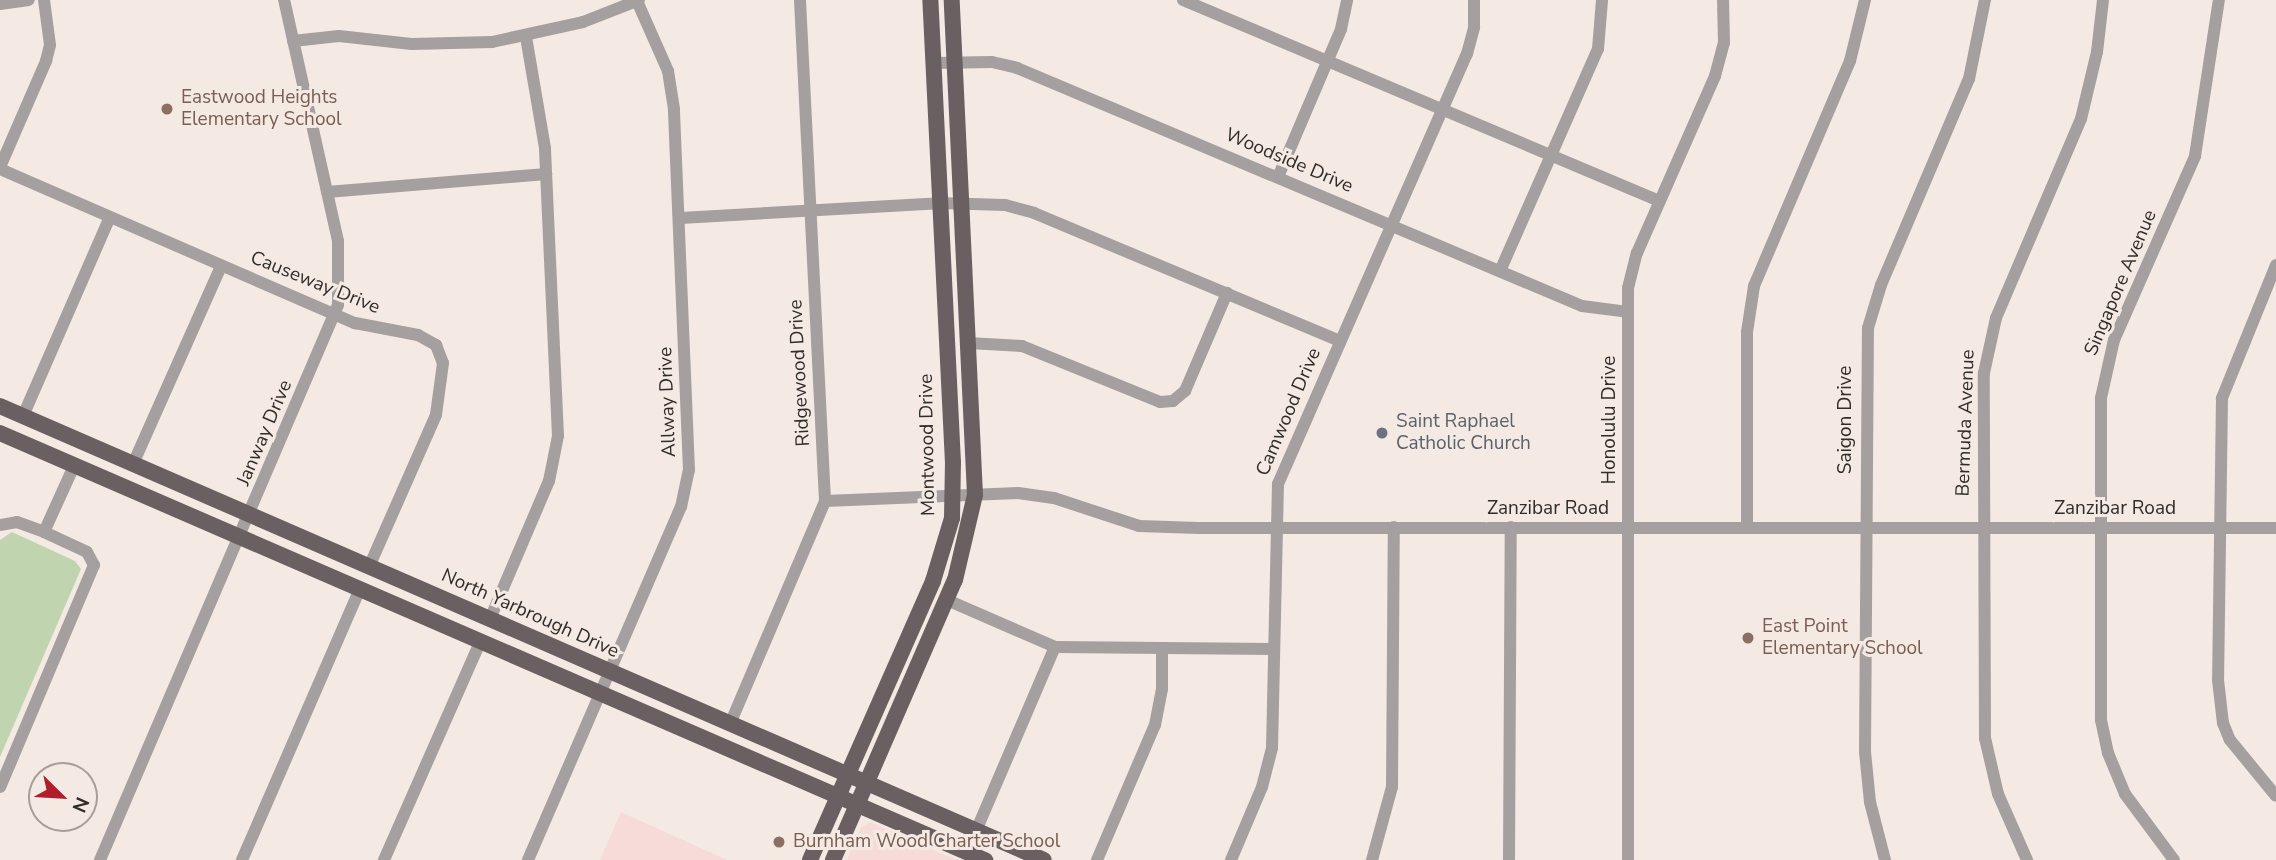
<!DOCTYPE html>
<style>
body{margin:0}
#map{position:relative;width:2276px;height:860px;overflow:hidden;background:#f4eae3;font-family:"Nunito Sans",sans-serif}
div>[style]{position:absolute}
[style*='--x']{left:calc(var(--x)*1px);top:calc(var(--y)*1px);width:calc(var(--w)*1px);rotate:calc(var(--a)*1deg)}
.commercial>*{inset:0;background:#f6dbd8}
.green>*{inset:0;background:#bfd4af}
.minor>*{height:12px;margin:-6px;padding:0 6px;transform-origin:6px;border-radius:6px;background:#a59fa0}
.major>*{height:16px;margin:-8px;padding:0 8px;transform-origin:8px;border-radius:8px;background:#6a6062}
.dots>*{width:19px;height:19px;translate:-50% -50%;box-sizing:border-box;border:4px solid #f4eae3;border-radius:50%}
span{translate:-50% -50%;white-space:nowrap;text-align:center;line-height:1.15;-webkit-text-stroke:6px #f4eae3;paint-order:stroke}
.education-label{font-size:19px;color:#785e54}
.left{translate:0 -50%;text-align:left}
.street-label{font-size:19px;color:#302c29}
.worship-label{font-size:19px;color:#5b616d}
.north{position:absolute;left:28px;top:762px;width:70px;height:70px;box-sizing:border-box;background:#f4eae3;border:2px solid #a69e99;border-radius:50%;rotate:114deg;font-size:19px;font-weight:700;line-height:28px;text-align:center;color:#302c29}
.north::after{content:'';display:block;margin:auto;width:24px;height:32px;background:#b01e2b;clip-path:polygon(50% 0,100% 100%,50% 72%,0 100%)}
</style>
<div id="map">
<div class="commercial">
<i style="clip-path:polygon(621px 812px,727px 860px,728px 860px,600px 860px)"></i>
<i style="clip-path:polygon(870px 822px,957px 860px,847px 860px,861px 827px)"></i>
</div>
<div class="green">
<i style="clip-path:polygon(12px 532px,75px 561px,81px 569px,0 757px,0 540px)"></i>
</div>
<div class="minor">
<i style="--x:1183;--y:0;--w:517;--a:22.89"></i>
<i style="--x:0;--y:4;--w:29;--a:-8"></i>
<i style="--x:293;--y:41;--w:46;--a:-6.2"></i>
<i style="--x:339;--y:36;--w:73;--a:6.3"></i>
<i style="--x:412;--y:44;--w:80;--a:-1.4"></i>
<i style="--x:492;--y:42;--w:93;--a:-12.4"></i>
<i style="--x:583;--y:22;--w:60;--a:-21.4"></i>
<i style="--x:933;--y:63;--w:59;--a:-1"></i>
<i style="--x:992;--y:62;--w:26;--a:13"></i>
<i style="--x:1017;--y:68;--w:613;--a:22.84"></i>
<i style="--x:1582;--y:306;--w:46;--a:7.4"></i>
<i style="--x:0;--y:167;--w:116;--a:-66.5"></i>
<i style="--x:46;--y:61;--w:16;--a:-76"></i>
<i style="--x:50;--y:45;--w:45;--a:-97.6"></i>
<i style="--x:0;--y:169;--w:387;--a:23.5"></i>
<i style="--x:355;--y:323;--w:64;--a:10.8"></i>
<i style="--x:418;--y:335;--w:21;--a:29"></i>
<i style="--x:436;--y:345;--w:19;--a:69"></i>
<i style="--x:443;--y:363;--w:52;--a:97.7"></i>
<i style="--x:436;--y:415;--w:166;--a:113.8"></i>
<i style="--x:1278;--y:177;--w:161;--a:-66.9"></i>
<i style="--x:1341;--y:29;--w:30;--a:-78"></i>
<i style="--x:327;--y:192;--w:220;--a:-4.7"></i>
<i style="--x:681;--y:218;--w:258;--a:-3.3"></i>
<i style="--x:939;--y:203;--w:66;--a:1.7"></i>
<i style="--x:1005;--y:205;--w:30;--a:15"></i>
<i style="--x:1034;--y:213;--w:332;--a:22.7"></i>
<i style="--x:2276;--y:265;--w:144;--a:112.1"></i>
<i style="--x:2222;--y:398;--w:282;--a:90.8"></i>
<i style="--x:2218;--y:680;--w:43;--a:83.4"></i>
<i style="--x:2223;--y:723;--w:18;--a:68"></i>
<i style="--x:2230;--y:740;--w:72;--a:50.6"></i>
<i style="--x:1500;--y:271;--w:243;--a:-66.2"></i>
<i style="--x:1598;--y:49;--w:49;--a:-85.3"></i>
<i style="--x:968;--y:343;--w:54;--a:3.2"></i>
<i style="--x:1022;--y:346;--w:149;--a:22.1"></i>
<i style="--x:1160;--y:402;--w:13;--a:-4"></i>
<i style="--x:1173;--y:401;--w:16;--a:-40"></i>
<i style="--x:1185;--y:391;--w:107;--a:-66.8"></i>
<i style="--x:23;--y:416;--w:217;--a:-66.4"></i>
<i style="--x:133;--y:464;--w:217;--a:-66"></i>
<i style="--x:825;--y:501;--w:193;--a:-2.4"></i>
<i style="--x:1018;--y:493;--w:36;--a:8"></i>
<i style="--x:1054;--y:498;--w:89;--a:18.2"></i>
<i style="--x:1139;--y:526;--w:60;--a:1.9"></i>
<i style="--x:1199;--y:528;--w:1077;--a:0"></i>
<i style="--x:0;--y:525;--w:17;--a:-10"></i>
<i style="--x:17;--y:522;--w:29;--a:20"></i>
<i style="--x:44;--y:532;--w:47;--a:24.9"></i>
<i style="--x:87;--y:552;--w:15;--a:62"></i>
<i style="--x:94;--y:565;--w:241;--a:112.9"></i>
<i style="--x:1747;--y:526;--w:194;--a:-90"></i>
<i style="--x:1747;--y:332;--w:47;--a:-81.3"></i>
<i style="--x:1754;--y:286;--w:245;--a:-66.9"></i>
<i style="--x:1850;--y:61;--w:63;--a:-76.2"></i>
<i style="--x:44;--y:532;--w:72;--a:-65.6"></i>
<i style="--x:947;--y:600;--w:118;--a:23.5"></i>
<i style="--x:1055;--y:647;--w:219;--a:0.5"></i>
<i style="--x:490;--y:619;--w:150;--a:-66.9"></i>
<i style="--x:549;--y:481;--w:46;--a:-78.7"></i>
<i style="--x:558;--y:436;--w:288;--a:-92.6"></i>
<i style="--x:545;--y:148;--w:113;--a:-99.7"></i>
<i style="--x:730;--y:724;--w:242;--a:-66.9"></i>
<i style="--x:825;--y:501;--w:502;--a:-92.86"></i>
<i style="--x:976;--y:831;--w:200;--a:-66.8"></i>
<i style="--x:100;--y:860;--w:604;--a:-66.79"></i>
<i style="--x:338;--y:305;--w:64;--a:-90"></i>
<i style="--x:338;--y:241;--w:247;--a:-102.6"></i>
<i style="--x:242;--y:860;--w:296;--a:-66.5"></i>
<i style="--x:384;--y:860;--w:238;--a:-66.2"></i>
<i style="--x:528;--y:860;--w:385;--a:-66.6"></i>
<i style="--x:681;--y:507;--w:38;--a:-78"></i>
<i style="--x:689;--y:470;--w:361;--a:-92.4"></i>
<i style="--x:674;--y:109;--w:38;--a:-99"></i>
<i style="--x:668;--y:71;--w:77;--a:-113.9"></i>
<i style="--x:1097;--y:860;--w:147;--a:-66.8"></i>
<i style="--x:1155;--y:725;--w:37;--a:-79"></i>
<i style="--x:1162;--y:689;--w:41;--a:-90"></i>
<i style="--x:1231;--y:860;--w:79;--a:-67"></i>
<i style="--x:1262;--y:787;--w:40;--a:-75.6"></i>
<i style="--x:1272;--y:748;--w:264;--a:-88.7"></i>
<i style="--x:1278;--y:484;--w:470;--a:-66.3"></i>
<i style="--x:1467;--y:54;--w:28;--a:-75"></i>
<i style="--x:1474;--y:27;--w:27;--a:-90"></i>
<i style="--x:1372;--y:860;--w:76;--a:-74.7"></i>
<i style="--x:1392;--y:787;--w:260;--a:-89.6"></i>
<i style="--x:1509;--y:860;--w:333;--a:-89.7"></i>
<i style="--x:1628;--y:860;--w:572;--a:-90"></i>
<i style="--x:1628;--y:288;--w:36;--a:-76"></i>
<i style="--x:1637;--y:253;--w:193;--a:-66.2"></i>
<i style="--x:1715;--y:76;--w:34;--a:-75"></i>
<i style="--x:1724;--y:43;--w:43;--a:-91.3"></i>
<i style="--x:1885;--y:860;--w:60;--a:-104.5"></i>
<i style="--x:1870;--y:802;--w:50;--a:-95.7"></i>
<i style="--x:1865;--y:752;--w:424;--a:-89.6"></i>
<i style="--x:1868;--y:328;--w:45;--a:-73.2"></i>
<i style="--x:1881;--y:285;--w:224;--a:-66.9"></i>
<i style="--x:1969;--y:79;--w:81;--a:-78.6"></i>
<i style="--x:2027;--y:860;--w:72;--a:-113.7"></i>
<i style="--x:1998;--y:794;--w:57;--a:-103.1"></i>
<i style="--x:1985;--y:738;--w:365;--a:-90.2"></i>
<i style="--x:1984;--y:373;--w:56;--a:-77.7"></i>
<i style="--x:1996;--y:318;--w:216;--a:-66.9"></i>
<i style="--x:2081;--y:119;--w:69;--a:-76.6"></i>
<i style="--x:2097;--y:52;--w:52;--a:-83.4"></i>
<i style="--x:2174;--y:860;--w:82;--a:-126.6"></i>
<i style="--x:2125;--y:794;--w:44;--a:-112.5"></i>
<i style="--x:2108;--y:753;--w:34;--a:-102"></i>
<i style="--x:2101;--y:720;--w:322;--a:-90"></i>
<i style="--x:2101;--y:398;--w:59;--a:-77.4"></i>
<i style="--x:2114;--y:340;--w:201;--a:-66.2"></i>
<i style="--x:2195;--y:156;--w:158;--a:-81.3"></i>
</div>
<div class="major">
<i style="--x:0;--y:406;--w:1138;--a:23.5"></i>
<i style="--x:0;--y:433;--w:1074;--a:23.44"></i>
<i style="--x:810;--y:860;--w:305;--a:-66.2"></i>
<i style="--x:933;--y:581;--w:66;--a:-73.2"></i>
<i style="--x:952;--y:518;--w:55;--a:-89"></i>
<i style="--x:953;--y:463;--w:464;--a:-92.8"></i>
<i style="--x:833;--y:860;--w:305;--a:-66.5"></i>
<i style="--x:955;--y:580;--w:87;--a:-76.8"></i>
<i style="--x:975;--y:495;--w:496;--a:-92.7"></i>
</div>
<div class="dots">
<i style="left:167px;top:109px;background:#8d6e63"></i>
<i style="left:1382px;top:433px;background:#6b7280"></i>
<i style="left:1748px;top:638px;background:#8d6e63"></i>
<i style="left:779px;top:842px;background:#8d6e63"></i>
</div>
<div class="education-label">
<span class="left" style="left:181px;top:109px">Eastwood Heights<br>Elementary School</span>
<span class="left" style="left:1762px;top:638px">East Point<br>Elementary School</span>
<span class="left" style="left:793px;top:842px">Burnham Wood Charter School</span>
</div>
<div class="street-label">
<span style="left:1289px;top:161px;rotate:23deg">Woodside Drive</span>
<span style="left:315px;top:283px;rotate:22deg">Causeway Drive</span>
<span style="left:2121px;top:283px;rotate:-67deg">Singapore Avenue</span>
<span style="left:800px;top:373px;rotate:-93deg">Ridgewood Drive</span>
<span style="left:668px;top:402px;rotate:-92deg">Allway Drive</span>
<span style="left:1289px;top:412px;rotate:-67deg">Camwood Drive</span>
<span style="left:1610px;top:420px;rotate:-90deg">Honolulu Drive</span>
<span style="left:1846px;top:420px;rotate:-90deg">Saigon Drive</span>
<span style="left:1966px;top:423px;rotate:-88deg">Bermuda Avenue</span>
<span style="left:265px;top:433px;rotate:-67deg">Janway Drive</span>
<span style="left:928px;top:445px;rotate:-91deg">Montwood Drive</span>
<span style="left:1548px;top:509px">Zanzibar Road</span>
<span style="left:2115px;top:509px">Zanzibar Road</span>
<span style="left:530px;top:614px;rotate:24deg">North Yarbrough Drive</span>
</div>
<div class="worship-label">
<span class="left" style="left:1396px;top:433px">Saint Raphael<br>Catholic Church</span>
</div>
<div class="north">N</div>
</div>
